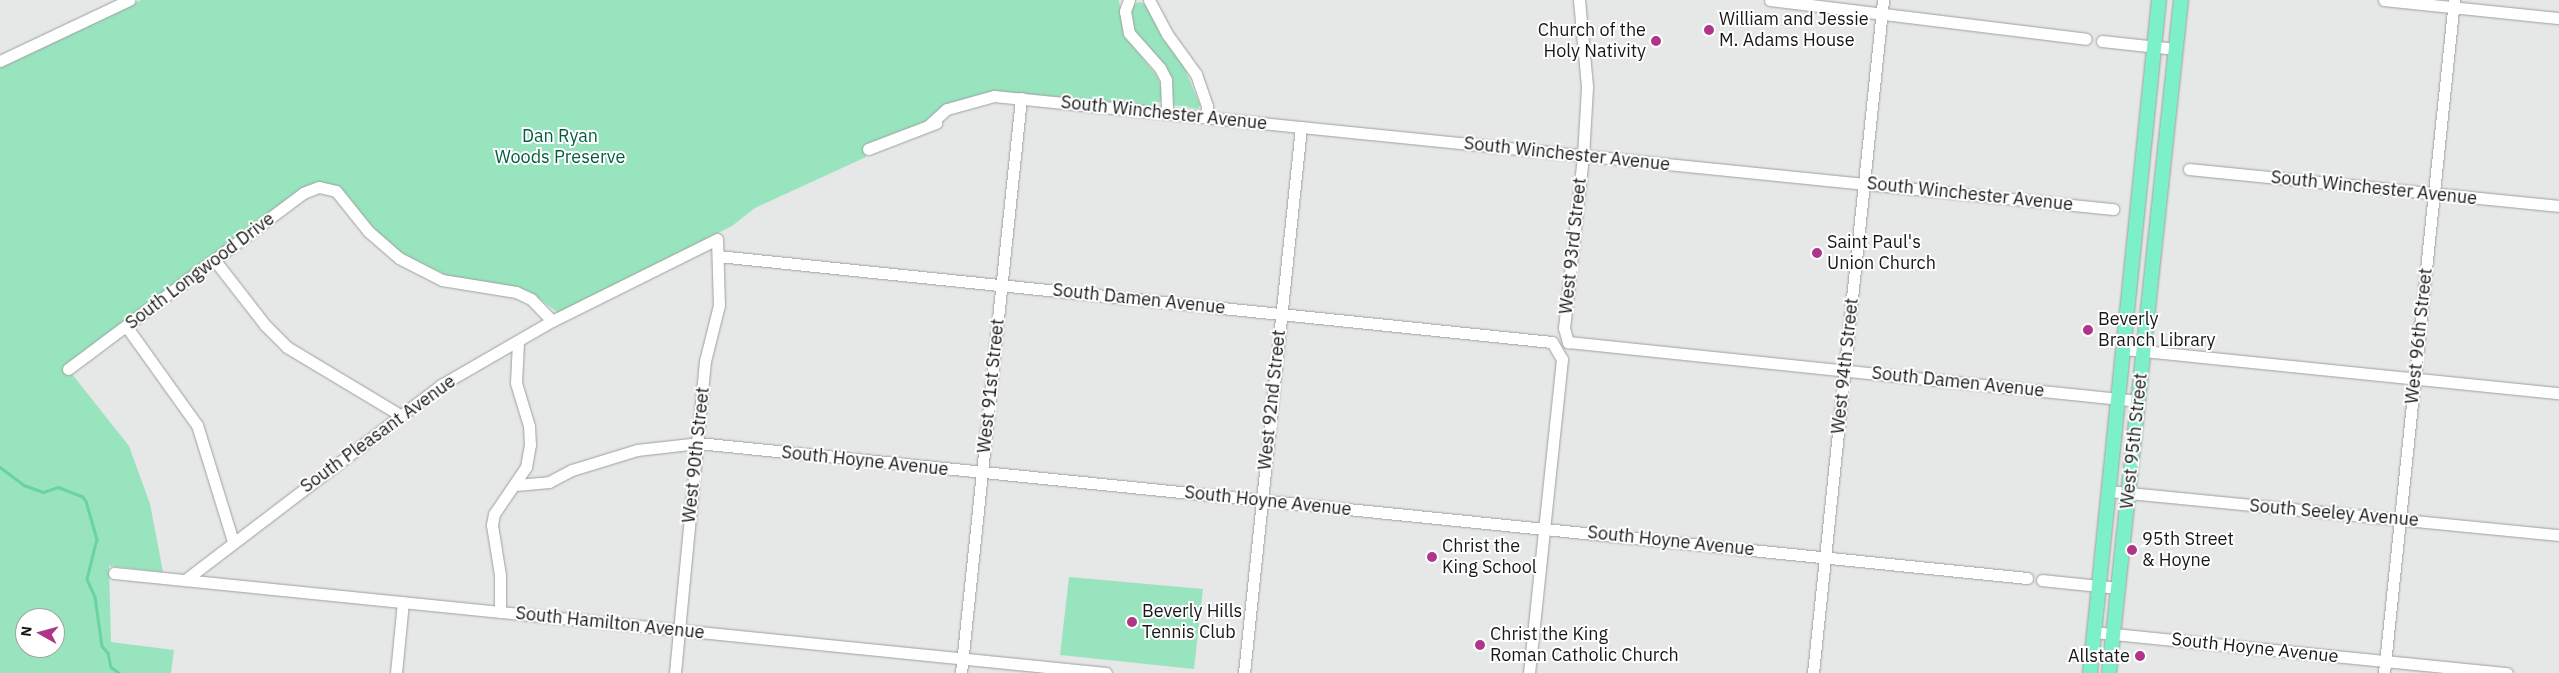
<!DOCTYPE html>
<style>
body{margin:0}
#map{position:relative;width:2559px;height:673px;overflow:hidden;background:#e5e8e6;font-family:"IBM Plex Sans",sans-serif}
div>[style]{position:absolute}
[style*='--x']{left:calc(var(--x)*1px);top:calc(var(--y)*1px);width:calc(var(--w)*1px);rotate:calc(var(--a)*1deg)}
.green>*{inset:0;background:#98e4bf}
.stream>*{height:2.5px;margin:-1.25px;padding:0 1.25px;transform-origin:1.25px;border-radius:1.25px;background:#69d3a3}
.roads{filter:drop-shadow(0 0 1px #9da09e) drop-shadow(0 0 1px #9da09e)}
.minor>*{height:11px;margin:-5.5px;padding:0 5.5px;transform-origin:5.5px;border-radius:5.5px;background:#fff}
.major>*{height:14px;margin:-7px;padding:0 7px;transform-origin:7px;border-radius:7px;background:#7cf0c8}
.dots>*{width:14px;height:14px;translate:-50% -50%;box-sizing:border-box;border:2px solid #fff;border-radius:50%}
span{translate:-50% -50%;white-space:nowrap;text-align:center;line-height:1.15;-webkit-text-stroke:4px #fff;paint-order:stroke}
.poi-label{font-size:18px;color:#171817}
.left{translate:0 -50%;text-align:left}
.right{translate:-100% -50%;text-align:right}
.street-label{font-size:18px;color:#171817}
.park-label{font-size:18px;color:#045d3f}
.north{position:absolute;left:15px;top:608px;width:50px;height:50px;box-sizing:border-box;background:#fff;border:1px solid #a2a3a2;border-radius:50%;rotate:277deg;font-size:14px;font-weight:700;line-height:20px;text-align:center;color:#171817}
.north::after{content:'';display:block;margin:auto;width:18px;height:22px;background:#af3589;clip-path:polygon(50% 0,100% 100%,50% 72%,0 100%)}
</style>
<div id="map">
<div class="green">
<i style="clip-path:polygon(evenodd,141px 0,1119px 0,1124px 35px,1157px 76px,1161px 87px,1161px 101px,1154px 106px,996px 91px,922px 125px,865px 145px,866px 157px,755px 208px,732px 226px,558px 313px,531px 292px,455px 279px,405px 256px,379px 237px,339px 187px,318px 182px,68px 369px,129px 446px,150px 504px,163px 572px,109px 566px,111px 642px,174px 650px,171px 673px,0 673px,0 66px,141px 0,25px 618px,55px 618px,55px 648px,25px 648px,25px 618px)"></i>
<i style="clip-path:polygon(1139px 2px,1145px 4px,1163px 39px,1183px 64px,1200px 105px,1198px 109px,1173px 105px,1169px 75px,1135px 34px,1130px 15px,1131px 6px)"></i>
<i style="clip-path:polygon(1069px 577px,1203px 589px,1194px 669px,1060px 655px)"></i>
</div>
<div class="stream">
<i style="--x:0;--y:467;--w:30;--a:37"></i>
<i style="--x:24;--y:485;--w:20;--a:20"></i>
<i style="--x:43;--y:492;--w:16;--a:-18"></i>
<i style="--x:58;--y:487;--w:26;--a:21"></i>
<i style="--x:82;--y:496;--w:6;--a:51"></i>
<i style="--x:86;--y:501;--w:40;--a:74"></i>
<i style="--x:97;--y:539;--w:41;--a:104"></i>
<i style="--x:87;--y:579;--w:20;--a:66"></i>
<i style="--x:95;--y:597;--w:49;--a:81.9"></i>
<i style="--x:102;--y:646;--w:9;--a:49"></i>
<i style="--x:108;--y:653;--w:14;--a:78"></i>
<i style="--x:111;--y:667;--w:10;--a:37"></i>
</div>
<div class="roads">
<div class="minor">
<i style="--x:1129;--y:0;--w:12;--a:110"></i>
<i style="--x:1125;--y:11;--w:22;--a:80"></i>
<i style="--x:1129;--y:33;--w:47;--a:48.5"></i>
<i style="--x:1160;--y:68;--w:13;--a:63"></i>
<i style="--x:1166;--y:80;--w:33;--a:88"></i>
<i style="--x:1149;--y:0;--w:38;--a:62"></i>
<i style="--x:1167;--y:34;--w:49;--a:54.1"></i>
<i style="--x:1196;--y:74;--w:34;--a:71"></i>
<i style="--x:1207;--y:106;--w:11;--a:95"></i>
<i style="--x:1579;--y:0;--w:87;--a:84.7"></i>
<i style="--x:1587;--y:87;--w:69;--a:93.3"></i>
<i style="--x:1583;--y:156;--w:173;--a:96.3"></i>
<i style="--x:1564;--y:328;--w:15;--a:74"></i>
<i style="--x:1568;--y:342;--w:574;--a:5.9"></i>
<i style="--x:1770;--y:0;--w:318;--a:7"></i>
<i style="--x:2384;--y:0;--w:176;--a:5.9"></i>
<i style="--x:2102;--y:41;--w:74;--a:6.2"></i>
<i style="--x:0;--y:61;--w:143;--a:-25.3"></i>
<i style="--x:929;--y:125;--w:24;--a:-42"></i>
<i style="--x:947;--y:109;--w:49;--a:-15.5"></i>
<i style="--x:994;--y:96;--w:1125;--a:5.77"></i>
<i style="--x:868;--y:149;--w:73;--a:-20.9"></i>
<i style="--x:2189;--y:169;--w:372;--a:5.7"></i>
<i style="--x:718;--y:256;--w:838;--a:5.89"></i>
<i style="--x:1552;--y:342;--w:20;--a:60"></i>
<i style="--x:1562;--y:359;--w:316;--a:96"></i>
<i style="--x:216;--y:262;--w:80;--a:52.1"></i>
<i style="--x:265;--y:325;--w:31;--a:45"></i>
<i style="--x:287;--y:347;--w:134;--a:31"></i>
<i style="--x:126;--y:326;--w:122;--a:54.4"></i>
<i style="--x:197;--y:425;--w:121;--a:72.8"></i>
<i style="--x:2124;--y:349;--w:437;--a:5.8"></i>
<i style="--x:68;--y:369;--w:294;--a:-36.8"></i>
<i style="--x:303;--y:193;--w:17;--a:-21"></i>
<i style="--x:319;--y:187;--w:17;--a:13"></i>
<i style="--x:336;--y:191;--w:51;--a:51.3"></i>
<i style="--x:368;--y:231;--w:41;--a:41.1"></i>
<i style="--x:399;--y:258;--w:48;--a:27.1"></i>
<i style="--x:442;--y:280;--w:75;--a:9.2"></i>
<i style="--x:516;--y:292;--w:17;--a:25"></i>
<i style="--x:531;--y:299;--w:30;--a:46"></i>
<i style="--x:516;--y:485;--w:33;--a:-5"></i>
<i style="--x:549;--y:482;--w:26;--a:-28"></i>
<i style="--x:572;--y:470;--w:68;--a:-17.1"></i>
<i style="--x:637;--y:450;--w:61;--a:-6.5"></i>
<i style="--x:698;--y:443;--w:1336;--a:5.8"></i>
<i style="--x:2109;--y:491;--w:452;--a:5.6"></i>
<i style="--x:114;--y:573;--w:997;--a:5.76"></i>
<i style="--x:185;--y:580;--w:322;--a:-37.3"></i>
<i style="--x:441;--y:385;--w:128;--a:-30"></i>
<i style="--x:552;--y:321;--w:184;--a:-26.4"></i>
<i style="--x:717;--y:239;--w:66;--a:88.3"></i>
<i style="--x:719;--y:305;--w:58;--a:104"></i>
<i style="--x:705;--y:361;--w:313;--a:95.5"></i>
<i style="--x:2042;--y:580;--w:76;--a:6"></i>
<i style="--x:500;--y:612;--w:37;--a:-90"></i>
<i style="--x:500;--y:575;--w:51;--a:-99.1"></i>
<i style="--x:492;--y:525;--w:11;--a:-80"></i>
<i style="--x:494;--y:514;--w:57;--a:-55.8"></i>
<i style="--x:526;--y:467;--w:22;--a:-80"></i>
<i style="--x:530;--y:445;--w:19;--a:-93"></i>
<i style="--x:529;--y:426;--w:45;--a:-106.8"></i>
<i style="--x:516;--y:383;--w:41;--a:-87.2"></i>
<i style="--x:2094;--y:632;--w:415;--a:5.7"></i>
<i style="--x:396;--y:673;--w:71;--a:-84.4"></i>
<i style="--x:961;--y:673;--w:578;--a:-84.04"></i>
<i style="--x:1244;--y:673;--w:549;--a:-84.04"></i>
<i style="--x:1813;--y:673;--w:677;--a:-84.06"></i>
<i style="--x:2384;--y:673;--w:677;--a:-84.06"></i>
</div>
<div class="major">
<i style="--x:2090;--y:673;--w:677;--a:-84.15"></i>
<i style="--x:2109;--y:673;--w:677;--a:-83.89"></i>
</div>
</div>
<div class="dots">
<i style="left:1709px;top:30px;background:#af3589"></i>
<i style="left:1656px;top:41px;background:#af3589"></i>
<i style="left:1817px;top:253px;background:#af3589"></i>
<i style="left:2088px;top:330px;background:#af3589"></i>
<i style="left:2132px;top:550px;background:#af3589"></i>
<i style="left:1432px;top:557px;background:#af3589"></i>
<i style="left:1132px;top:622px;background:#af3589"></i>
<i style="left:1480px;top:645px;background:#af3589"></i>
<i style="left:2140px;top:656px;background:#af3589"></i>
</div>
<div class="poi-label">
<span class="left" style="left:1719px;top:30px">William and Jessie<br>M. Adams House</span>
<span class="right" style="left:1646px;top:41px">Church of the<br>Holy Nativity</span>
<span class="left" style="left:1827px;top:253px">Saint Paul's<br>Union Church</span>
<span class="left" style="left:2098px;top:330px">Beverly<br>Branch Library</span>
<span class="left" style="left:2142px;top:550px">95th Street<br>&amp; Hoyne</span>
<span class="left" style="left:1442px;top:557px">Christ the<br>King School</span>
<span class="left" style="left:1142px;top:622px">Beverly Hills<br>Tennis Club</span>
<span class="left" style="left:1490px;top:645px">Christ the King<br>Roman Catholic Church</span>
<span class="right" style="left:2130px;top:656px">Allstate</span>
</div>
<div class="street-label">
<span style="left:1164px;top:113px;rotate:6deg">South Winchester Avenue</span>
<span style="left:1567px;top:154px;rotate:6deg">South Winchester Avenue</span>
<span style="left:2374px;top:188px;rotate:6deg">South Winchester Avenue</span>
<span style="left:1970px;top:194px;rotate:6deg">South Winchester Avenue</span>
<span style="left:1573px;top:246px;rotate:-84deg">West 93rd Street</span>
<span style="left:200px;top:271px;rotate:-37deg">South Longwood Drive</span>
<span style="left:1139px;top:299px;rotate:6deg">South Damen Avenue</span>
<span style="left:2419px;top:336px;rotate:-84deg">West 96th Street</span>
<span style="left:1845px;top:366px;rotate:-84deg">West 94th Street</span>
<span style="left:1958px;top:382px;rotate:6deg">South Damen Avenue</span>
<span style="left:991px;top:386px;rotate:-84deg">West 91st Street</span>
<span style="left:1272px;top:400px;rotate:-84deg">West 92nd Street</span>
<span style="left:378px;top:434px;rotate:-36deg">South Pleasant Avenue</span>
<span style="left:2134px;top:441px;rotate:-84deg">West 95th Street</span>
<span style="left:696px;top:455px;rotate:-84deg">West 90th Street</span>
<span style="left:865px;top:461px;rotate:6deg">South Hoyne Avenue</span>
<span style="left:1268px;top:501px;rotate:6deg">South Hoyne Avenue</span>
<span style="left:2334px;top:513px;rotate:5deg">South Seeley Avenue</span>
<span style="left:1671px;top:541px;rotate:6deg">South Hoyne Avenue</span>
<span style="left:610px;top:623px;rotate:6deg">South Hamilton Avenue</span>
<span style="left:2255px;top:648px;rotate:6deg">South Hoyne Avenue</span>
</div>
<div class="park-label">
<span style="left:560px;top:147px">Dan Ryan<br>Woods Preserve</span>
</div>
<div class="north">N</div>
</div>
